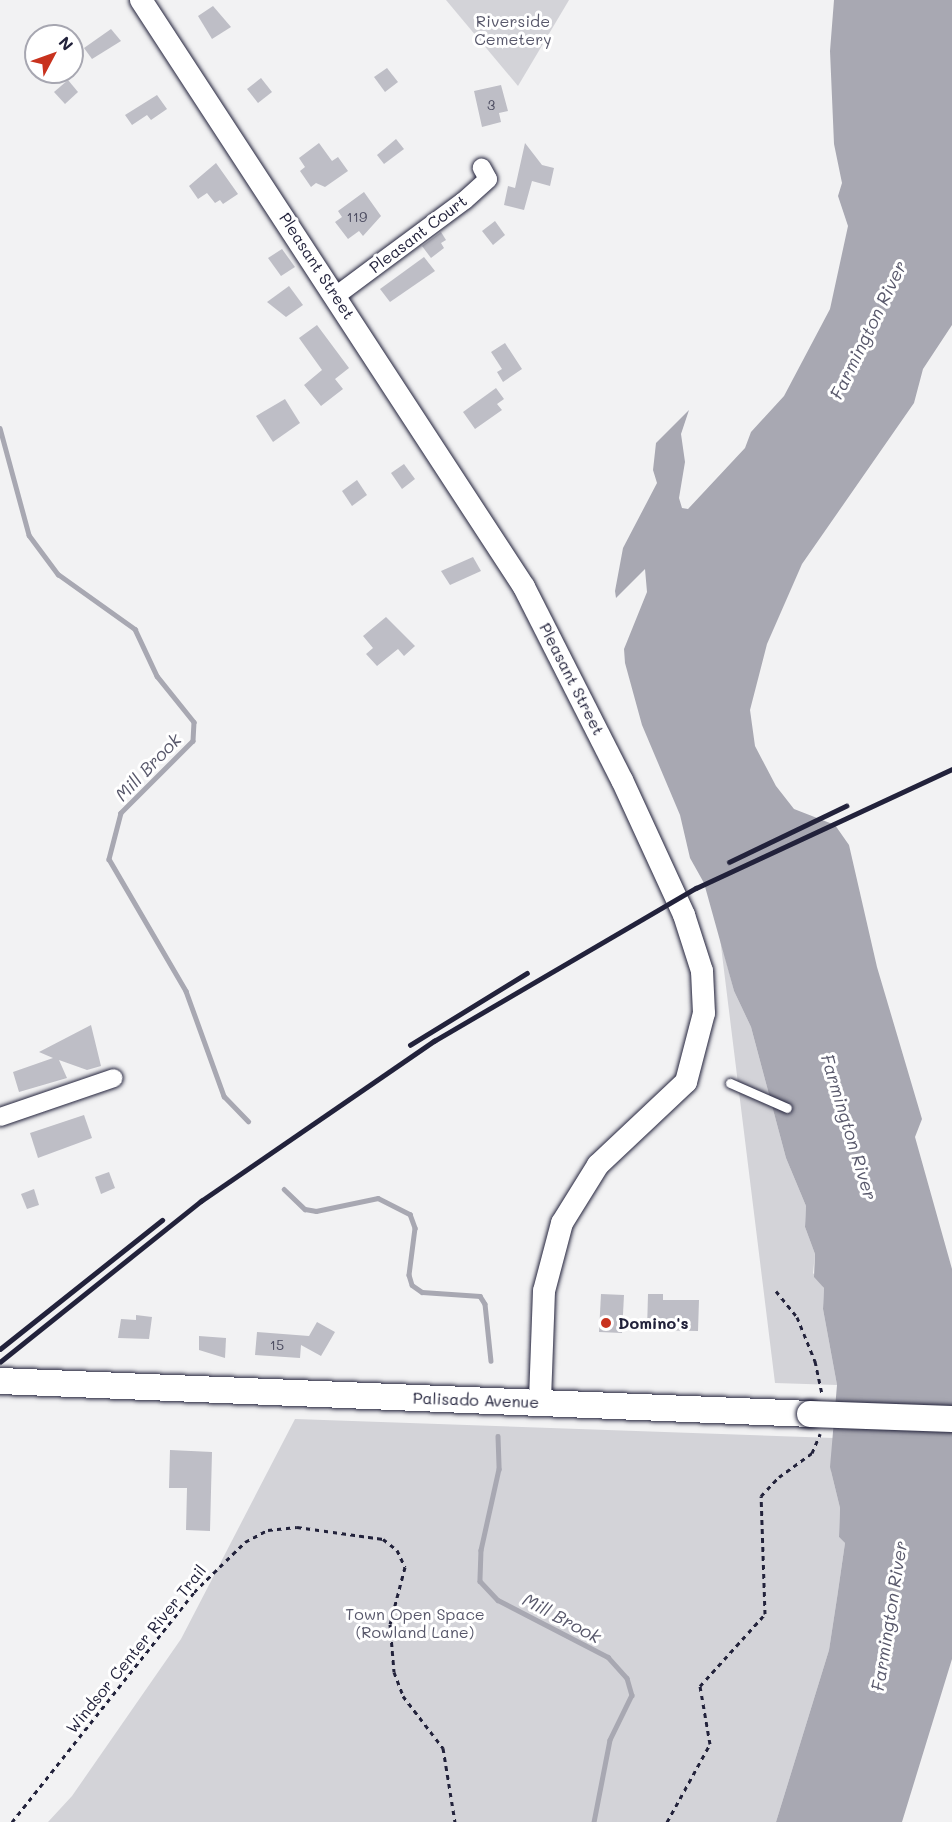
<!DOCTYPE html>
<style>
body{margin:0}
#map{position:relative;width:952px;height:1822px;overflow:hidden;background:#f2f2f3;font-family:Mali,sans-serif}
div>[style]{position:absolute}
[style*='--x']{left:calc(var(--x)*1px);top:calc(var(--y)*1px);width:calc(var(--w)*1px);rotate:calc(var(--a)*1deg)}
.green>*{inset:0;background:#d3d3d8}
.water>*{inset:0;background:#a8a8b2}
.stream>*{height:4.5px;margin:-2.25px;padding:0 2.25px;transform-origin:2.25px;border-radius:2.25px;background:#a8a8b2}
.building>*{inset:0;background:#bebec6}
.path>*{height:3px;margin-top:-1.5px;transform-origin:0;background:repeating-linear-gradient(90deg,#22223b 0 4.5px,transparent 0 9px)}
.roads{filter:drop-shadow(0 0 2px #22223b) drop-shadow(0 0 2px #22223b)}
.service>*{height:9px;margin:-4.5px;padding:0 4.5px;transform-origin:4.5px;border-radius:4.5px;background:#fff}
.minor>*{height:18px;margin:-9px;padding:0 9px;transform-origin:9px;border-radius:9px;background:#fff}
.tertiary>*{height:22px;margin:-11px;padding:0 11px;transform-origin:11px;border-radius:11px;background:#fff}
.secondary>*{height:26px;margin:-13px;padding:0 13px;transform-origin:13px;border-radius:13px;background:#fff}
.rail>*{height:4.5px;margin:-2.25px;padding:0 2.25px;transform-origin:2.25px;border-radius:2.25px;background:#22223b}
.bridges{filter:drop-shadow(0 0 2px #22223b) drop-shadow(0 0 2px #22223b)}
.secondary-bridge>*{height:26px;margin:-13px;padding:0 13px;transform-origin:13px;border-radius:13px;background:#fff}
.dots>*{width:16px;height:16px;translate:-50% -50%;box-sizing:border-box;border:3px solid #fff;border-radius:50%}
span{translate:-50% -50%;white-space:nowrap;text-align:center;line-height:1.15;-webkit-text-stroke:6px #fff;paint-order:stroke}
.number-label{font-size:14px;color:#49495e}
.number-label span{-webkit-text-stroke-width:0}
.park-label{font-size:16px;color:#57576a}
.street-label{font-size:16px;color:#22223b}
.poi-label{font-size:16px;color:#22223b;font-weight:700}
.left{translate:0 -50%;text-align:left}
.water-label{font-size:18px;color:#58586b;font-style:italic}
.north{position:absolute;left:24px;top:24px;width:60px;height:60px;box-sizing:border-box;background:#fff;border:2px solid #a7a7b1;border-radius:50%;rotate:49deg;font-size:16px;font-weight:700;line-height:24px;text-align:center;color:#22223b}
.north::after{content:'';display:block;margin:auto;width:21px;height:27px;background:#c8321e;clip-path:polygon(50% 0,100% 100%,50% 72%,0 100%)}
</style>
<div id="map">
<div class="green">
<i style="clip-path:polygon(446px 0,569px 0,518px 86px)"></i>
<i style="clip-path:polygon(720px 938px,734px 991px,751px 1027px,786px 1158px,806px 1206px,805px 1227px,815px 1254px,813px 1273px,824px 1288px,823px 1309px,837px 1385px,775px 1383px)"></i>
<i style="clip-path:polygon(295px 1419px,834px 1438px,831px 1471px,840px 1508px,839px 1537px,845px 1543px,837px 1598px,829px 1650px,776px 1822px,48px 1822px,72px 1796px,181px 1639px)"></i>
</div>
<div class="water">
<i style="clip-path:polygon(834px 0,952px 0,952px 325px,923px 369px,914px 403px,802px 564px,767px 644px,750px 710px,755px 746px,776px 786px,794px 809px,835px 825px,849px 845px,877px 967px,922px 1119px,915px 1137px,952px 1269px,952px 1659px,902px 1822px,776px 1822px,829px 1650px,837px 1598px,845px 1543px,839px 1537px,840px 1508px,830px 1467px,837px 1385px,823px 1309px,824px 1288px,814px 1277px,815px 1254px,805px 1227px,806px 1206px,786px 1158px,751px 1027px,734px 991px,704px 883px,690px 858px,680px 815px,642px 725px,625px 663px,624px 649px,647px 592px,645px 569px,616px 598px,615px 591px,623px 548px,657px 483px,653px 470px,656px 443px,689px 410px,681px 434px,685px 462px,679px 498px,682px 508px,688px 509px,745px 448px,751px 432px,784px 396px,830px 309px,848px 226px,838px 196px,842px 183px,834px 144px,830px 51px)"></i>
</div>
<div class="stream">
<i style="--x:0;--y:428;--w:111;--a:74.8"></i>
<i style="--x:29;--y:535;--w:49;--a:53.4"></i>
<i style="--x:58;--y:574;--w:95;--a:35.5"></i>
<i style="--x:135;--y:629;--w:52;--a:64.9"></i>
<i style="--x:157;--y:676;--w:59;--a:51.2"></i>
<i style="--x:194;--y:722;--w:19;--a:93"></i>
<i style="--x:193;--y:741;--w:102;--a:135"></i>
<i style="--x:121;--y:813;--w:48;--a:104.6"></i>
<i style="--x:109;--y:859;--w:153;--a:59.7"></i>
<i style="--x:186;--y:991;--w:112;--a:70.1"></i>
<i style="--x:224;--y:1096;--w:35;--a:46"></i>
<i style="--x:284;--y:1189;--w:29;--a:44"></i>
<i style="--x:305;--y:1209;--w:11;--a:10"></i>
<i style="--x:316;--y:1211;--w:63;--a:-11.8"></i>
<i style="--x:378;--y:1198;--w:36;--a:27"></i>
<i style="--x:410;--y:1214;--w:15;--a:70"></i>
<i style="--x:415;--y:1228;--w:47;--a:97.3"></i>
<i style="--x:409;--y:1275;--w:10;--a:73"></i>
<i style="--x:412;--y:1285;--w:12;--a:35"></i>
<i style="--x:422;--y:1292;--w:58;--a:3.9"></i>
<i style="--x:480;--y:1296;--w:9;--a:58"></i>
<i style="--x:485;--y:1304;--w:57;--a:84"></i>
<i style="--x:498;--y:1436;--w:33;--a:88"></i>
<i style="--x:499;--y:1469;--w:83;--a:102.5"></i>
<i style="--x:481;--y:1550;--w:31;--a:92"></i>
<i style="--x:480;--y:1581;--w:26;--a:47"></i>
<i style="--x:498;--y:1600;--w:124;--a:27.4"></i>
<i style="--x:608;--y:1657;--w:28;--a:48"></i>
<i style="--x:627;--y:1678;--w:18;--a:74"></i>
<i style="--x:632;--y:1695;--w:50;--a:116.1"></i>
<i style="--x:610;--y:1740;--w:84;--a:101"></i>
</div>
<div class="building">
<i style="clip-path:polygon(213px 6px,231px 27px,212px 39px,198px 16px)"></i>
<i style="clip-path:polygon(111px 29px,121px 41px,92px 59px,84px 48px)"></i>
<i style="clip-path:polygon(387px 68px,398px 82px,385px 92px,374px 77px)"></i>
<i style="clip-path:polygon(261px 78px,272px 92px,258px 103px,247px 89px)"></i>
<i style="clip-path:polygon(68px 80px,78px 92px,65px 104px,54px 92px)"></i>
<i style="clip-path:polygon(501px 85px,508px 111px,499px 113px,501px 122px,482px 127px,474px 91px)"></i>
<i style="clip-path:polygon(157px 95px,167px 109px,151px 120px,147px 115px,132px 125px,125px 115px)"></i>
<i style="clip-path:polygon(396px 139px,404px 149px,384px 164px,377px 155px)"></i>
<i style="clip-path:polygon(319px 143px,332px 161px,338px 157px,348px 171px,325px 187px,316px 183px,311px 187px,300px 171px,305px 167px,299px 158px)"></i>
<i style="clip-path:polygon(525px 143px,542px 165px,554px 168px,550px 186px,532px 181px,524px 210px,504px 205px,508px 186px,515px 188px)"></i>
<i style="clip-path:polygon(216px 163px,238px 194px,223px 204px,220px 200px,215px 203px,207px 193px,198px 199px,189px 186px)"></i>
<i style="clip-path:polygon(364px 192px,381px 216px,363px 236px,359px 231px,348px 239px,335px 222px,342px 217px,338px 211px)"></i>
<i style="clip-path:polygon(495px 221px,505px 235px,493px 245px,482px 231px)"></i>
<i style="clip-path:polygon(441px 232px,446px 240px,441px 243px,444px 248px,431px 258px,422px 246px)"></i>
<i style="clip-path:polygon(282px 249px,295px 267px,281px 276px,268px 258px)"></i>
<i style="clip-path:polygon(424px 257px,435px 271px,390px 302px,380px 289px)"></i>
<i style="clip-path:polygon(289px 286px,303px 305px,286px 317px,267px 302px)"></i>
<i style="clip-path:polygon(317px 325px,349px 368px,335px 379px,343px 389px,321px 406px,304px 385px,322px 370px,299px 338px)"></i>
<i style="clip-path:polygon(505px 343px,522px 369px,503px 382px,497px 372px,502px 369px,491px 352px)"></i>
<i style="clip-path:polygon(496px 388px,504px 399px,497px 404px,502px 410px,475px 429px,463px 412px)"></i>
<i style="clip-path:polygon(285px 399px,300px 423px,273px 442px,256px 416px)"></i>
<i style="clip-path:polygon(404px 464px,415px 479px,402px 489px,391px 473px)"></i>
<i style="clip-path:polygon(357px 480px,367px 495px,352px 506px,342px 491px)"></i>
<i style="clip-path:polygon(473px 557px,481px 571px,450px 585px,441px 571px)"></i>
<i style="clip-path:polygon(386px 617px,415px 646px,404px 656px,398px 649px,377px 666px,366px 654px,373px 648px,363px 636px)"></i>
<i style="clip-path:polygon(91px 1025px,101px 1066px,87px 1070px,59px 1060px,67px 1078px,19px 1092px,13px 1072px,53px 1058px,39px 1052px)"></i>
<i style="clip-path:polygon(84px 1115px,92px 1138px,38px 1158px,30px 1133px)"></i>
<i style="clip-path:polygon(109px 1172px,115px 1188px,101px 1194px,95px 1177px)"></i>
<i style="clip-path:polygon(34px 1189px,39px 1205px,27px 1209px,21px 1194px)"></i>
<i style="clip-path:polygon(601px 1294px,624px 1295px,622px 1333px,599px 1332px)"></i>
<i style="clip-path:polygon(648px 1294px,663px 1294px,663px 1300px,699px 1300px,698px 1331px,647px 1330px)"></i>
<i style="clip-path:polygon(136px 1315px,152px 1317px,149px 1339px,118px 1338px,121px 1319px,136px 1320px)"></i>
<i style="clip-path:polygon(317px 1322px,335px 1332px,321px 1356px,301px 1345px,300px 1358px,255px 1355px,257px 1332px,309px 1336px)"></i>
<i style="clip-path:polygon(199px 1336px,226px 1338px,225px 1358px,199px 1350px)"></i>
<i style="clip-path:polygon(170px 1450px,212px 1452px,210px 1531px,186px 1530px,187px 1488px,169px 1488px)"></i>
</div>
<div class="path">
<i style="--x:776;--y:1291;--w:33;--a:51"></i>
<i style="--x:797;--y:1317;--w:48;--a:67.8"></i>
<i style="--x:815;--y:1361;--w:34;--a:78"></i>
<i style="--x:12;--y:1822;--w:293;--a:-51.6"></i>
<i style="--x:194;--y:1592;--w:71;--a:-44.4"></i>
<i style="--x:245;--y:1542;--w:26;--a:-28"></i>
<i style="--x:268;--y:1530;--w:29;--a:-6"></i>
<i style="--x:297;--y:1527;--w:87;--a:7.9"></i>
<i style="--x:383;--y:1539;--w:18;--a:38"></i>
<i style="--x:397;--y:1550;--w:19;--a:65"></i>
<i style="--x:405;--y:1567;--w:59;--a:104.7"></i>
<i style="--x:390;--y:1624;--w:48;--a:85.2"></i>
<i style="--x:394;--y:1672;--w:26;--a:69"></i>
<i style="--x:403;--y:1696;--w:66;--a:52.4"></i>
<i style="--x:443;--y:1748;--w:75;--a:80.8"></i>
<i style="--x:667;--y:1822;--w:89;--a:-61.1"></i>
<i style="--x:710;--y:1744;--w:59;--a:-99.8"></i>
<i style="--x:700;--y:1686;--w:97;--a:-47.9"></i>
<i style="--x:765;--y:1614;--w:118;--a:-91.9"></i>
<i style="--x:761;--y:1496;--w:26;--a:-47"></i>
<i style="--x:779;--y:1477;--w:41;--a:-36"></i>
<i style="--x:812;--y:1453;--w:21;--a:-67"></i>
</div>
<div class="roads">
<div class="service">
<i style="--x:730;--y:1083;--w:62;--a:23.7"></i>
</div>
<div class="minor">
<i style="--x:337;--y:295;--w:159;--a:-36.6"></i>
<i style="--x:465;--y:200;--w:31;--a:-42"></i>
<i style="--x:488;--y:179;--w:13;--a:-119"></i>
<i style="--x:0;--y:1117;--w:120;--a:-18.9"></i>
</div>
<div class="tertiary">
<i style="--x:141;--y:0;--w:701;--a:56.88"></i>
<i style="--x:524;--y:587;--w:216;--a:63.1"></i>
<i style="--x:622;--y:780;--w:149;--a:65.3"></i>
<i style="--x:684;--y:915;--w:59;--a:72.2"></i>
<i style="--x:702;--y:971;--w:42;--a:87.3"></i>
<i style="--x:704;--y:1013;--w:71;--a:104.6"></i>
<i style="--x:686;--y:1082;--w:121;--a:136.7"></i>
<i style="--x:598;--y:1165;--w:68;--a:121.8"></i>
<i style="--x:562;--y:1223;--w:70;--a:104.8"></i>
<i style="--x:544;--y:1291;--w:111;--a:92.1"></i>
</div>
<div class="secondary">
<i style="--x:0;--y:1381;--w:811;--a:2.33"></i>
</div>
</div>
<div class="rail">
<i style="--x:729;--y:862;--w:130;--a:-25.6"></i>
<i style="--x:410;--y:1045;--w:137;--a:-31.6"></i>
<i style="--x:0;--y:1349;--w:207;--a:-38.5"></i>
<i style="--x:0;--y:1362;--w:258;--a:-38.7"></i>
<i style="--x:201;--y:1201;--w:283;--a:-34.5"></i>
<i style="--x:434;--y:1041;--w:303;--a:-30.3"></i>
<i style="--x:696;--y:888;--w:282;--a:-24.9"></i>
</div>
<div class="bridges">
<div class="secondary-bridge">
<i style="--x:810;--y:1414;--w:142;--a:2"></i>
</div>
</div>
<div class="dots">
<i style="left:606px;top:1323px;background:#c8321e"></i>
</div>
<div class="number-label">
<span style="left:491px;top:105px">3</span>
<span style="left:357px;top:217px">119</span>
<span style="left:277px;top:1345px">15</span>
</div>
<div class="park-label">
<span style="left:513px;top:30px">Riverside<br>Cemetery</span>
<span style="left:415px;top:1623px">Town Open Space<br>(Rowland Lane)</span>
</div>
<div class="street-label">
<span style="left:418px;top:234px;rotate:-37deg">Pleasant Court</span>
<span style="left:317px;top:266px;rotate:57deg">Pleasant Street</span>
<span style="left:572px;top:679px;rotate:63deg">Pleasant Street</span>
<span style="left:476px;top:1400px;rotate:2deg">Palisado Avenue</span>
<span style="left:136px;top:1649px;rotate:-51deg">Windsor Center River Trail</span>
</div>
<div class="poi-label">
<span class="left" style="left:618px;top:1323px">Domino's</span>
</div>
<div class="water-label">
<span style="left:868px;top:330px;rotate:-64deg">Farmington River</span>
<span style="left:148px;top:767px;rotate:-46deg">Mill Brook</span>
<span style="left:849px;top:1127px;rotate:73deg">Farmington River</span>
<span style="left:889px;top:1616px;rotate:-81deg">Farmington River</span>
<span style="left:562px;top:1618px;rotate:28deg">Mill Brook</span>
</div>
<div class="north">N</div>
</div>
